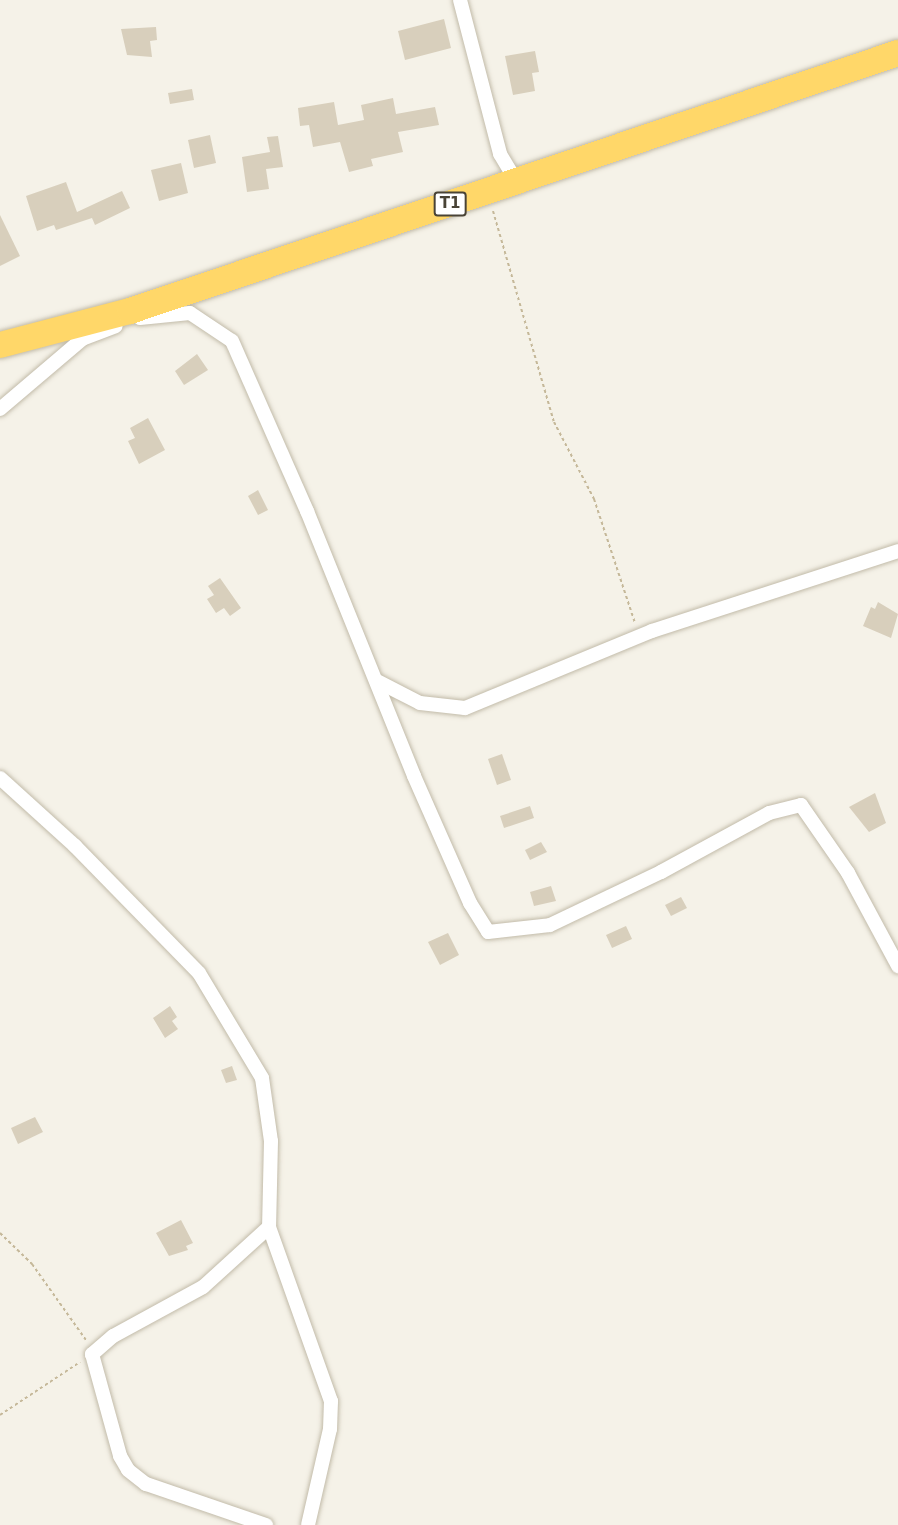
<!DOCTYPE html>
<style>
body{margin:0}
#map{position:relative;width:898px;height:1525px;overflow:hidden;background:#f5f2e8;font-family:"DejaVu Sans",sans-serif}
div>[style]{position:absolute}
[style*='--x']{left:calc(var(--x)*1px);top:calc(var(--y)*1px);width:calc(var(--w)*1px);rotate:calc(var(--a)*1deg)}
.building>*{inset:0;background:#d8cfbc}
.path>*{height:2px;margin-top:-1px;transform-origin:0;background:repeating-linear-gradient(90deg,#c5b899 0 3px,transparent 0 6px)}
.roads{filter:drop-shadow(0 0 2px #c2bba9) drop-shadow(0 0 2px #c2bba9)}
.street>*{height:14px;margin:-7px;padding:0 7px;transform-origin:7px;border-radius:7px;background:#fff}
.highway>*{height:26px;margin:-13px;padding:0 13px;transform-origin:13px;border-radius:13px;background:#ffd769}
span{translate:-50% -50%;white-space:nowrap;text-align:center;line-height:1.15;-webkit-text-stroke:4.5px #fff;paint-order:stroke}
.shield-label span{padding:2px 4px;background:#fff;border:2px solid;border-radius:4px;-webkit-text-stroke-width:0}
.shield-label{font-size:15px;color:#494336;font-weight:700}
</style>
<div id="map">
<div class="building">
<i style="clip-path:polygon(444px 19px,451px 48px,405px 60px,398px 31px)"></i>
<i style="clip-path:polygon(156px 27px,157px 40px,150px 41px,152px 57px,127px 55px,121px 29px)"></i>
<i style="clip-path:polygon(535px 51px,539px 72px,532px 73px,535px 91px,513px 95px,505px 56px)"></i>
<i style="clip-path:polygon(192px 89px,194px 100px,170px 104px,168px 93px)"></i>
<i style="clip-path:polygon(393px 98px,396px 114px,435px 107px,439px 125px,398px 132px,403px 152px,371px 159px,373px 166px,349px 172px,340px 142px,313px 147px,309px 125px,300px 126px,298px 108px,334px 102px,338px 125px,364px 120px,361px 105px)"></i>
<i style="clip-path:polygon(210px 135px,216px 163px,194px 168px,188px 140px)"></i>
<i style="clip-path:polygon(278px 136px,283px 167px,266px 169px,269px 189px,247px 192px,242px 157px,270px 152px,267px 137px)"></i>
<i style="clip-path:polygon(181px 163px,188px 193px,159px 201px,151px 170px)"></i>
<i style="clip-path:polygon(66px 182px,77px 212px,122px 191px,130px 208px,95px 225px,92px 218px,56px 230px,54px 225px,37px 231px,26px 196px)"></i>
<i style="clip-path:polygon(0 215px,20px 256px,0 266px)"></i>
<i style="clip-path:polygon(197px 354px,208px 370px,184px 385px,175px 371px)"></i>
<i style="clip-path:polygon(148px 418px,165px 450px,139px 464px,128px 441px,135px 438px,130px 428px)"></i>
<i style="clip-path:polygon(258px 490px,268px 510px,258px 515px,248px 496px)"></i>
<i style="clip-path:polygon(220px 578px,241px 608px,230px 616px,224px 608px,216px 613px,207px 599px,214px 595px,208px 586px)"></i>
<i style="clip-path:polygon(878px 602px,898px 614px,891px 638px,863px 626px,871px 607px,875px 609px)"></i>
<i style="clip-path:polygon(502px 754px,511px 780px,497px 785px,488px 759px)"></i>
<i style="clip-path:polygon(875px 793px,886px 823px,869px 832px,849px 807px)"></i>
<i style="clip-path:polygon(530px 806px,534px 818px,504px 828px,500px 816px)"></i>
<i style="clip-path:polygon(541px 842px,547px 852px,530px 860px,525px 850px)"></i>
<i style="clip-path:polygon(551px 886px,556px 901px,534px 906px,530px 892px)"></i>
<i style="clip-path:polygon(681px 897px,687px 908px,671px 916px,665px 905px)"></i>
<i style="clip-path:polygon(626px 926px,632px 939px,612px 948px,606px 935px)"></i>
<i style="clip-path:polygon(448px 933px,459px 955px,440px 965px,428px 942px)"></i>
<i style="clip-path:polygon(170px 1006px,177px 1017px,172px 1021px,178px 1029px,165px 1038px,153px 1018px)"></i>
<i style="clip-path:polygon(232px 1066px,237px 1080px,226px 1083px,221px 1070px)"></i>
<i style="clip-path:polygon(35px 1117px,43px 1132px,18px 1144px,11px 1128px)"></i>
<i style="clip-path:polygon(181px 1220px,193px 1243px,186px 1246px,188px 1250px,169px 1256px,156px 1233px)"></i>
</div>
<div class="path">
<i style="--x:493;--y:211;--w:220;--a:73.9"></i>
<i style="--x:554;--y:422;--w:87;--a:62.5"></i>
<i style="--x:594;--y:499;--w:131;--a:71.7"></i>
<i style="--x:0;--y:1233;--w:45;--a:44.1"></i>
<i style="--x:32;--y:1264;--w:93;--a:54.6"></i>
<i style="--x:0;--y:1415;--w:96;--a:-33.5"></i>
</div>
<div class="roads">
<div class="street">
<i style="--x:460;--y:0;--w:159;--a:75.4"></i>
<i style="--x:500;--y:154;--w:31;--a:59"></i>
<i style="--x:140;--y:318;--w:50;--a:-5.7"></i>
<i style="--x:190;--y:313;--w:50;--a:33.7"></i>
<i style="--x:232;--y:341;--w:186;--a:66.2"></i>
<i style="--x:307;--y:511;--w:286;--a:68"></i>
<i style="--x:414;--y:776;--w:139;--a:66.2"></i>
<i style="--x:470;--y:903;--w:34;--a:58"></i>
<i style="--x:488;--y:932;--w:62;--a:-6.4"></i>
<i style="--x:550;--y:925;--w:123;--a:-25.5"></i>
<i style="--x:661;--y:872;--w:123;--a:-28.6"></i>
<i style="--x:769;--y:813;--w:33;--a:-14"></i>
<i style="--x:801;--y:805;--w:83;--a:55.3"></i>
<i style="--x:848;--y:873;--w:106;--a:61.7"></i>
<i style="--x:82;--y:339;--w:36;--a:-21"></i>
<i style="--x:0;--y:409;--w:116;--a:-40.4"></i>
<i style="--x:377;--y:681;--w:48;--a:27.1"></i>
<i style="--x:420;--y:703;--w:45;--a:6.3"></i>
<i style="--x:465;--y:708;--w:202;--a:-22.4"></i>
<i style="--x:652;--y:631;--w:259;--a:-18"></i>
<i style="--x:0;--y:778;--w:101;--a:42.2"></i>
<i style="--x:75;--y:846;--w:177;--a:45.7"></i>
<i style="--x:199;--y:973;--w:122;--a:59"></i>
<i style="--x:262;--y:1078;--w:64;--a:81.9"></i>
<i style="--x:271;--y:1141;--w:86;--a:91.3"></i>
<i style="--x:269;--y:1227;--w:89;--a:137.7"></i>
<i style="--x:203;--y:1287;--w:102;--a:151.4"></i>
<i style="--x:113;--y:1336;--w:28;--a:139"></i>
<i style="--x:92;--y:1354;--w:106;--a:74.6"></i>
<i style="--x:120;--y:1456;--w:16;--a:60"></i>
<i style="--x:128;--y:1470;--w:23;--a:38"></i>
<i style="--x:146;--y:1484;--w:127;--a:18.9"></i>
<i style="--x:269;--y:1227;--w:185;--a:70.4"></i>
<i style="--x:331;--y:1401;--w:28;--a:92"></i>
<i style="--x:330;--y:1429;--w:98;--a:102.9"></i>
</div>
<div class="highway">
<i style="--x:0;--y:345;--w:134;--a:-14.7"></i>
<i style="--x:130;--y:311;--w:810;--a:-18.57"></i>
</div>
</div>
<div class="shield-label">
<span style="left:450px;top:204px">T1</span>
</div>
</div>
